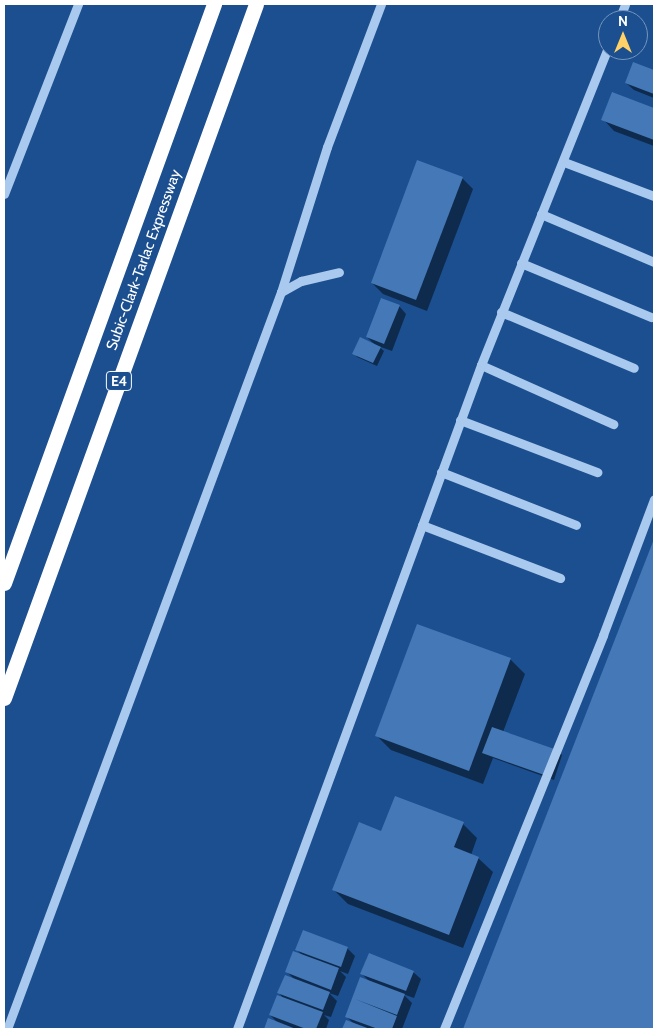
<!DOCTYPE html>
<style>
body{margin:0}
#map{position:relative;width:658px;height:1033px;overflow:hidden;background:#1b4f8f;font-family:Cabin,sans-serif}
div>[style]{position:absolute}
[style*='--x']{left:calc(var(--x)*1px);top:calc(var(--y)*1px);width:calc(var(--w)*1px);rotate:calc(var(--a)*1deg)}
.shadow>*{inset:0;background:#0007}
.building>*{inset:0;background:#4478b7}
.minor>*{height:9px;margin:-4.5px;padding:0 4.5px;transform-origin:4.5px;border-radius:4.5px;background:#a9c9ee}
.highway>*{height:15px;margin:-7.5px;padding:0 7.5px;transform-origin:7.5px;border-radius:7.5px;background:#fff}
span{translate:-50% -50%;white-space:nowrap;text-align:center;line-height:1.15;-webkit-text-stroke:4px #1b4f8f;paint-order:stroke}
.shield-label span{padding:1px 4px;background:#1b4f8f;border:1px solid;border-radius:4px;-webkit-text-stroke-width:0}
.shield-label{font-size:14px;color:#fff;font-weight:700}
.street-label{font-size:15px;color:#fff}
.frame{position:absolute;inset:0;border:5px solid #fff;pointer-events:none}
.north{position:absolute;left:598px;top:10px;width:50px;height:50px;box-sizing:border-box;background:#1b4f8f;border:1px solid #7695bc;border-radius:50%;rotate:0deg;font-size:14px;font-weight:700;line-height:20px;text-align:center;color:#fff}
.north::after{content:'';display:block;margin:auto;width:18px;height:22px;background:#ffd166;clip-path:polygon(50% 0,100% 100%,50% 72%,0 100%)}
</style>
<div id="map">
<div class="shadow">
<i style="clip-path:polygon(634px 63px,654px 71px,654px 98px,634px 90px,626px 83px)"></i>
<i style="clip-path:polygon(613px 94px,654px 110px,654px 146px,614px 131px,603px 119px)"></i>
<i style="clip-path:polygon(462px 178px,473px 189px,427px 311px,383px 294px,372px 283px)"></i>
<i style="clip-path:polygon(399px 306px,406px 314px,392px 351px,378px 346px,384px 351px,377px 366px,357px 357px,354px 353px,376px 346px,367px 337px)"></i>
<i style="clip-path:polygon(654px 542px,654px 1029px,464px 1029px)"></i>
<i style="clip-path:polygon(510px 659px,525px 674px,503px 732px,559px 752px,562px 755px,554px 780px,493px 758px,483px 784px,391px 750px,377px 736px)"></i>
<i style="clip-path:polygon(463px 824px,477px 838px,471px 855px,478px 858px,493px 872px,463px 948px,348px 904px,333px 889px,381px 832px)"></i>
<i style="clip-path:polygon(347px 948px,355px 956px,348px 974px,340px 971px,346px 977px,338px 996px,329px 993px,337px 1001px,331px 1017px,324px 1015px,329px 1020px,326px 1029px,265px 1029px,268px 1020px,279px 1024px,270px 1015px,284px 999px,279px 993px,295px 980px,287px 972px,303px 956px,297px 950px)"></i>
<i style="clip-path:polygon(413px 972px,421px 979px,414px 998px,403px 994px,412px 1003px,402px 1029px,344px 1029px,347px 1022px,354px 1024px,346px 1016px,360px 978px,370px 982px,362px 974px)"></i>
</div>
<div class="building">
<i style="clip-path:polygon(633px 62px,654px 70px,654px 94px,625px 83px)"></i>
<i style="clip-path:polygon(612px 92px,654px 108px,654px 140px,601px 120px)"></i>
<i style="clip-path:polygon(417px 160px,463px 177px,416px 300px,371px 283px)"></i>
<i style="clip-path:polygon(381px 298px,400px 305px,384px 344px,366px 337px)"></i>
<i style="clip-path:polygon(360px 337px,381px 347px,373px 363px,352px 354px)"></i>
<i style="clip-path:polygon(654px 539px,654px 1029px,463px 1029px)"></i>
<i style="clip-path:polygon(417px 624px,511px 658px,469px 771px,375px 736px)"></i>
<i style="clip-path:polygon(492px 727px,560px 751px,550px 777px,482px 753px)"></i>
<i style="clip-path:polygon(395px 796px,464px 822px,454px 847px,479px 857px,449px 935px,332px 890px,359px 822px,381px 831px)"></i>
<i style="clip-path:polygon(303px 930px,348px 947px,341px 967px,295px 950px)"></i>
<i style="clip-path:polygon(293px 951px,339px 968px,331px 990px,285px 972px)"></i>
<i style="clip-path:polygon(369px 953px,414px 971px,406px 991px,360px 974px)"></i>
<i style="clip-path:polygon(285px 975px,330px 992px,323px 1010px,277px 993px)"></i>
<i style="clip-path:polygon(360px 977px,405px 994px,397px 1015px,355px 999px,397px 1016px,392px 1029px,378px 1029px,345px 1017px)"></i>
<i style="clip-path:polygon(277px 995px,323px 1012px,316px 1029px,306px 1029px,269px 1015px)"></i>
<i style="clip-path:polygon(268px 1018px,296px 1029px,264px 1029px)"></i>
<i style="clip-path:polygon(346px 1020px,370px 1029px,342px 1029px)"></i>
</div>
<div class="minor">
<i style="--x:619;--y:20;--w:17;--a:-69"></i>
<i style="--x:564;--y:162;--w:96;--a:20.7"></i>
<i style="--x:4;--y:194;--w:204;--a:-68.7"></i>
<i style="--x:541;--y:214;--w:123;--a:23"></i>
<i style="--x:521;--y:263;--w:141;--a:22.6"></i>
<i style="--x:281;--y:292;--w:23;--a:-29"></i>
<i style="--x:301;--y:281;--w:39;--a:-13"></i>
<i style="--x:501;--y:312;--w:144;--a:22.8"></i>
<i style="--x:481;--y:365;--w:145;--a:24.1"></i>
<i style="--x:460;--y:420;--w:147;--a:20.8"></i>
<i style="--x:441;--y:472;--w:145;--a:21.4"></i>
<i style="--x:422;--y:525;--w:148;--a:21"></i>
<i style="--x:7;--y:1029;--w:786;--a:-69.61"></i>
<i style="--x:281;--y:292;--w:152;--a:-72.4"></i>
<i style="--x:327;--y:147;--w:153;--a:-69.3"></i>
<i style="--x:237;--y:1029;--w:707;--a:-69.82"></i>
<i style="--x:481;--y:365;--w:341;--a:-68.2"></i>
<i style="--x:444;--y:1029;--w:425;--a:-68"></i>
<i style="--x:603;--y:635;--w:145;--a:-69.4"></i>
</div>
<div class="highway">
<i style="--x:4;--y:583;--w:616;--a:-70.06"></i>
<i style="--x:4;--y:698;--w:738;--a:-70.04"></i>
</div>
<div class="shield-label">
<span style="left:119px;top:381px">E4</span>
</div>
<div class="street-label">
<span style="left:144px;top:260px;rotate:-70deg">Subic-Clark-Tarlac Expressway</span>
</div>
<div class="frame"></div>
<div class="north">N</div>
</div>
